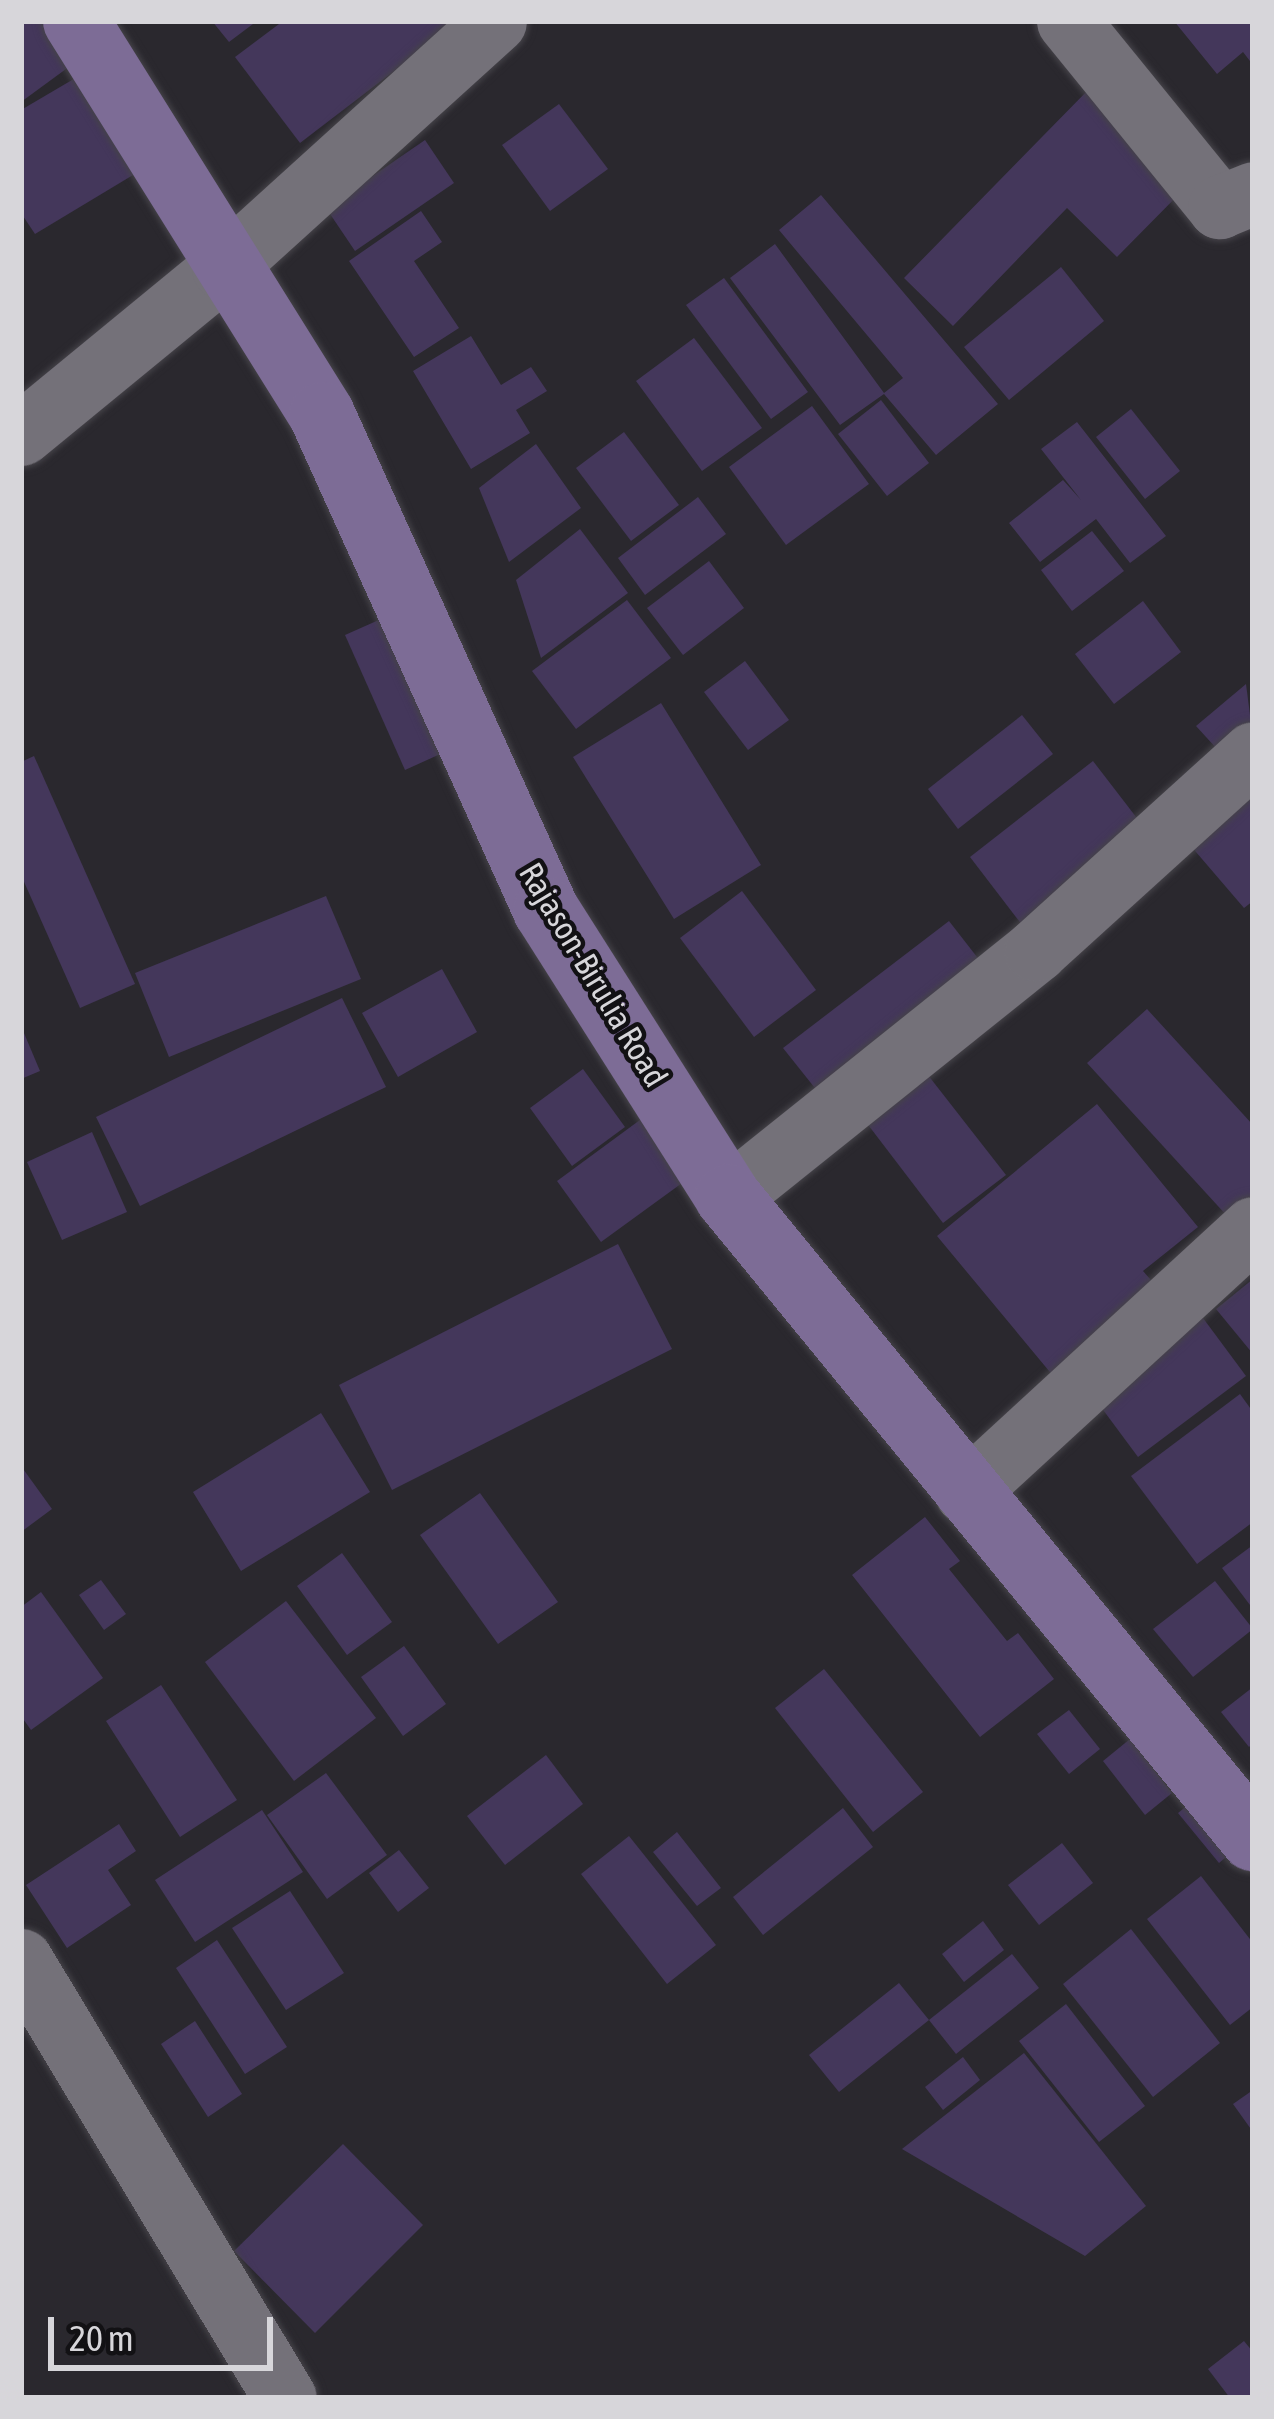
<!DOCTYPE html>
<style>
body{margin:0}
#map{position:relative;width:1274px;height:2419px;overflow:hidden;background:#2a282e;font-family:"Asap Condensed",sans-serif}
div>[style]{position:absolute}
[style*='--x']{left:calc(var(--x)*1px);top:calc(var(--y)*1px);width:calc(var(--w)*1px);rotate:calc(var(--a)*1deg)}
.building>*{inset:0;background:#44375b}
.roads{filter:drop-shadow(0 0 3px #454349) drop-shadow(0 0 3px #454349)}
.street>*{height:63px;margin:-31.5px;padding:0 31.5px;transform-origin:31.5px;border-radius:31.5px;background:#747179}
.secondary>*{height:66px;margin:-33px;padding:0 33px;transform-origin:33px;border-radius:33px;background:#7d6c96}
span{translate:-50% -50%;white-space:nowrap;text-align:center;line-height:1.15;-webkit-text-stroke:9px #121114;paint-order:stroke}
.street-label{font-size:33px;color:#d7d6da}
.frame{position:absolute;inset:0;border:24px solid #d7d6da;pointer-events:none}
.scale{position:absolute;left:48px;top:2317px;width:225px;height:54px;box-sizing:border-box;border:6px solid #d7d6da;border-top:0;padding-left:15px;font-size:36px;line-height:42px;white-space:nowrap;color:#d7d6da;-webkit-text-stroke:9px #121114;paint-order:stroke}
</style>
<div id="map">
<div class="building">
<i style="clip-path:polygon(21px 21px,54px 21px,81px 58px,21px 102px)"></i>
<i style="clip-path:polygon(212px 21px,257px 21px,229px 42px)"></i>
<i style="clip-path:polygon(283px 21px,449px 21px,453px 26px,300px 143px,235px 57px)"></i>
<i style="clip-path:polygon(1174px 21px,1253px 21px,1253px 65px,1243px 52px,1217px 74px)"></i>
<i style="clip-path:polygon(89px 70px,143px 169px,35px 234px,21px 213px,21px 110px)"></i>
<i style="clip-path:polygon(1090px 88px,1188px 185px,1117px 257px,1067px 208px,953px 326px,904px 278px)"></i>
<i style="clip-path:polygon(559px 104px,608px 169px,550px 211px,502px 145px)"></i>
<i style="clip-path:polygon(425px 140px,454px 183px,355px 251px,326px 208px)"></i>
<i style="clip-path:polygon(821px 195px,998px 404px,936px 455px,884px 394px,840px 425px,730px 278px,775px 244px,884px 393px,903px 378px,779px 230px)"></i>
<i style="clip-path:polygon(421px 211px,442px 242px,414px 261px,459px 328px,414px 357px,349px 261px)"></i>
<i style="clip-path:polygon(1061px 267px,1104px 321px,1009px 400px,964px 347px)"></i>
<i style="clip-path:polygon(724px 278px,808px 392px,771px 419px,686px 305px)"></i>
<i style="clip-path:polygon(471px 336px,501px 385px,531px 367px,547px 391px,516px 410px,530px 433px,471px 469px,413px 371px)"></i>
<i style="clip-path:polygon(694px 338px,762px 428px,702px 471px,636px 381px)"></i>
<i style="clip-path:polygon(881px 400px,929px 463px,887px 496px,838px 434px)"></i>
<i style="clip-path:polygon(812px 406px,869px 484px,786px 545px,729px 467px)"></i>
<i style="clip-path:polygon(1131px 409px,1180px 471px,1145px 499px,1096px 437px)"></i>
<i style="clip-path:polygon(1077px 422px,1166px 536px,1130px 563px,1096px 519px,1040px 562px,1009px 523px,1063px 480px,1081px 500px,1041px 449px)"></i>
<i style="clip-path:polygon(624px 432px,679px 505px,631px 541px,576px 468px)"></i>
<i style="clip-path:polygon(536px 444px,581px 508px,509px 562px,479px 488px)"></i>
<i style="clip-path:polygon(698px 497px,726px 534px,645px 595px,618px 558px)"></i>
<i style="clip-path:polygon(580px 529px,628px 593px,541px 658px,516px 580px)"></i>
<i style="clip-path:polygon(1092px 531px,1124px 571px,1072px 611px,1041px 570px)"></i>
<i style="clip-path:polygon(709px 561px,744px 608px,683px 655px,647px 608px)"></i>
<i style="clip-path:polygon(627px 600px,671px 658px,576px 729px,532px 671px)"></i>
<i style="clip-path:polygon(1143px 601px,1181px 652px,1114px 704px,1075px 654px)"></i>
<i style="clip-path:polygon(399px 611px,458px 746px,405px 770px,345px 635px)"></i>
<i style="clip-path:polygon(745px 661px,789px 720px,748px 750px,704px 692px)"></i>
<i style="clip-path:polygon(1246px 684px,1253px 738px,1227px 760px,1196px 726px)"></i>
<i style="clip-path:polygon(661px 703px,761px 865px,674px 919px,573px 757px)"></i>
<i style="clip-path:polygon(1022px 715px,1053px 754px,958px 829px,928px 789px)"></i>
<i style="clip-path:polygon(34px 756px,135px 984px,80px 1008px,21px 875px,21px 762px)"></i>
<i style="clip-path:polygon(1093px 761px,1153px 839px,1029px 934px,970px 857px)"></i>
<i style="clip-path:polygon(1253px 779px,1253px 901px,1244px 908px,1184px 838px)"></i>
<i style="clip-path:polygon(742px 891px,816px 990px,754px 1037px,680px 938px)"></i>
<i style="clip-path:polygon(326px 896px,361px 979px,169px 1057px,135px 973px)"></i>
<i style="clip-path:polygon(949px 921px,991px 975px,826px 1102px,783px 1048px)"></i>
<i style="clip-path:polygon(442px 969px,477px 1032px,398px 1077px,362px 1013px)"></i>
<i style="clip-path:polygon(342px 998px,386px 1087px,140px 1206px,96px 1117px)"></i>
<i style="clip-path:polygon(1147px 1009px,1253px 1125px,1253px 1194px,1228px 1217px,1087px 1063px)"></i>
<i style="clip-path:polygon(21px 1026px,40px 1071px,21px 1079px)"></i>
<i style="clip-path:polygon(917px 1061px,1006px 1175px,943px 1223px,856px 1109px)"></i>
<i style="clip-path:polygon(583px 1069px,625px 1127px,572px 1166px,530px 1108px)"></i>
<i style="clip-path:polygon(1097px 1104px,1198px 1227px,1143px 1271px,1165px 1296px,1059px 1383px,937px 1236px)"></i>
<i style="clip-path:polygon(644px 1117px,689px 1178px,601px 1242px,557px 1181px)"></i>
<i style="clip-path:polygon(92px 1132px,127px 1212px,62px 1240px,27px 1162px)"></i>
<i style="clip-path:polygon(618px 1244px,672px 1349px,392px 1490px,339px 1385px)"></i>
<i style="clip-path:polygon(1253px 1279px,1253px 1354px,1216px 1309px)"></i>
<i style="clip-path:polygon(1203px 1318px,1246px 1376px,1138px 1457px,1095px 1399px)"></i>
<i style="clip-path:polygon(1240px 1394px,1253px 1412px,1253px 1522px,1197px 1564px,1131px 1476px)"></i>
<i style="clip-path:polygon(321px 1413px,370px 1492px,241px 1571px,193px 1492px)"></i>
<i style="clip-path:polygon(21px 1466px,52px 1509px,21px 1532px)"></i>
<i style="clip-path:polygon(480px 1493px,558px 1602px,498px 1644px,420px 1535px)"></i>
<i style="clip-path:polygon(925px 1517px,960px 1561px,949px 1569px,1007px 1641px,1018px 1633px,1054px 1679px,980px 1737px,852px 1575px)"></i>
<i style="clip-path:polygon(1253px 1545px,1253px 1609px,1222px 1568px)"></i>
<i style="clip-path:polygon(342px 1553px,392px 1622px,347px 1655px,297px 1586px)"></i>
<i style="clip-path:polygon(101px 1580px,126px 1614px,104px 1630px,79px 1595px)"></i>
<i style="clip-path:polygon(1215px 1581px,1253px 1629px,1193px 1677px,1153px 1629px)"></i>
<i style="clip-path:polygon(41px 1592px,103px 1678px,31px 1730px,21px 1716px,21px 1607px)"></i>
<i style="clip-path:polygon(286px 1601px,376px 1718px,294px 1781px,205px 1662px)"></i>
<i style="clip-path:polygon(404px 1646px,446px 1704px,403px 1736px,361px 1677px)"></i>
<i style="clip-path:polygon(824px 1669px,923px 1792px,873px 1832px,775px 1708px)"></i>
<i style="clip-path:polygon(161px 1685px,237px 1800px,180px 1837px,106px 1721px)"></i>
<i style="clip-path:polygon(1253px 1687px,1253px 1743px,1249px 1747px,1221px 1712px)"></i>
<i style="clip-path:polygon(1069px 1710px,1100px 1749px,1069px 1774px,1037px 1734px)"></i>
<i style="clip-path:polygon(1130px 1739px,1172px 1793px,1145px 1815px,1103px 1761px)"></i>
<i style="clip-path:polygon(546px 1755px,583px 1804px,505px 1865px,467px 1816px)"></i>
<i style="clip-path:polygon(326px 1773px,387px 1855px,327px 1899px,267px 1815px)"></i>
<i style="clip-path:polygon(1204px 1792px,1244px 1842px,1219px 1863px,1178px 1813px)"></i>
<i style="clip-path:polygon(843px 1808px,873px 1847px,763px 1935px,733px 1897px)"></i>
<i style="clip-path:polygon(262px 1810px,303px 1872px,195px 1942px,155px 1880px)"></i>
<i style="clip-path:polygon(119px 1824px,136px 1851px,108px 1870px,131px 1905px,67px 1948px,26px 1885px)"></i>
<i style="clip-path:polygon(677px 1832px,721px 1888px,697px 1906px,653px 1852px)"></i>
<i style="clip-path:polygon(629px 1836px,716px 1945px,667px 1984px,581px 1874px)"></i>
<i style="clip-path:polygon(1062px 1843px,1093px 1883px,1039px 1925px,1008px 1885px)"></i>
<i style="clip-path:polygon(399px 1850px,429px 1888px,398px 1912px,369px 1873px)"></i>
<i style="clip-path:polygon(1201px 1876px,1253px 1943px,1253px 2007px,1230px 2025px,1147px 1919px)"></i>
<i style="clip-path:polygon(290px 1891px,344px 1973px,286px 2010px,232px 1928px)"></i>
<i style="clip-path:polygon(983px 1921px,1004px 1950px,964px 1982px,942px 1954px)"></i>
<i style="clip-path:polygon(1131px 1929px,1220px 2043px,1153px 2097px,1063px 1984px)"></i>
<i style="clip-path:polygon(217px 1940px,287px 2047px,245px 2074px,176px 1968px)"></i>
<i style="clip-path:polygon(1012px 1954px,1039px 1988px,956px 2054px,929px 2020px)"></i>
<i style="clip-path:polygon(899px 1983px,929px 2020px,839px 2092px,809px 2055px)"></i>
<i style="clip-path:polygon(1066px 2004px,1145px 2106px,1099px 2142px,1019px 2041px)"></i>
<i style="clip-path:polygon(195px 2021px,242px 2094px,208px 2117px,161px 2044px)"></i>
<i style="clip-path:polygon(1024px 2053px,1146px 2206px,1085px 2256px,902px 2149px)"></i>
<i style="clip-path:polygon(963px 2057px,980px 2080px,943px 2110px,925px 2087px)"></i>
<i style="clip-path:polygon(1253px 2090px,1253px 2132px,1233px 2104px)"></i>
<i style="clip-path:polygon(343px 2144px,423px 2225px,315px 2333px,234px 2251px)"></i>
<i style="clip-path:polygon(1244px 2341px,1253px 2352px,1253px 2398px,1230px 2398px,1208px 2369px)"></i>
</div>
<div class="roads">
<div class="street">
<i style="--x:1068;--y:21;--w:240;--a:50.9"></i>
<i style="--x:1219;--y:207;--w:37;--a:-22"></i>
<i style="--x:21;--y:434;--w:261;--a:-39.4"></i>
<i style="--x:223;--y:268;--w:367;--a:-42.2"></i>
<i style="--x:728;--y:1197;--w:395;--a:-38.7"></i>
<i style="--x:1036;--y:950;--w:293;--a:-42.2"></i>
<i style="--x:966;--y:1492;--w:390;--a:-42.6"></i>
<i style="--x:21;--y:1960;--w:511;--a:58.92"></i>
</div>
<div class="secondary">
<i style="--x:76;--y:21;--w:464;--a:58"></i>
<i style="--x:322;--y:415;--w:543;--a:65.65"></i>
<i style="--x:546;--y:910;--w:340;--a:57.6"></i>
<i style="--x:728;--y:1197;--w:829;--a:50.68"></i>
</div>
</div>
<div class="street-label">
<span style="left:593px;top:975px;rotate:59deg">Rajason-Birulia Road</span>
</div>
<div class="frame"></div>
<div class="scale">20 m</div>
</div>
